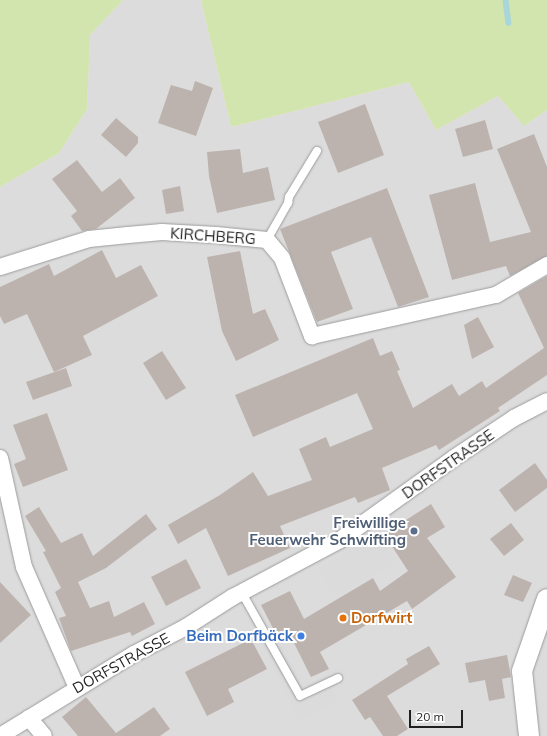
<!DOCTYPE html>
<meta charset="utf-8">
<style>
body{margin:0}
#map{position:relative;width:547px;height:736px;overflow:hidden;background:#efeae6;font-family:Mulish,sans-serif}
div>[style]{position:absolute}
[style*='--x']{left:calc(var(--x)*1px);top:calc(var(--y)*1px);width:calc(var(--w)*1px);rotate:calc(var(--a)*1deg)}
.residential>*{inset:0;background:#dddcdc}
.grass>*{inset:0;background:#d3e5af}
.parking>*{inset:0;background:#dbdbdb}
.stream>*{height:5.5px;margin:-2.75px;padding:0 2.75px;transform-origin:2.75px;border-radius:2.75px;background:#a9d6d9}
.building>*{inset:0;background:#bcb3af}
.roads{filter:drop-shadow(0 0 1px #9c9c9c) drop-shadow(0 0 1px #9c9c9c)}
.service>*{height:8px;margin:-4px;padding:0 4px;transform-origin:4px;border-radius:4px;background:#fff}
.minor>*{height:16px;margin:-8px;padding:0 8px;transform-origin:8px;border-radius:8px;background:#fff}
.tertiary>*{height:20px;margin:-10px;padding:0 10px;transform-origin:10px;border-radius:10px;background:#fff}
.dots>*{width:11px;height:11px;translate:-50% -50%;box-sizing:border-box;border:2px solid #fff;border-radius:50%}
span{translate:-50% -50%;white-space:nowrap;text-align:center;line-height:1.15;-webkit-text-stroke:4px #fff;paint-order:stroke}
.street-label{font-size:15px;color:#1f1f1f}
.service-label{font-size:15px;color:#4e5e75;font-weight:700}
.right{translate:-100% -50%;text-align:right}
.food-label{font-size:15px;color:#c56008;font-weight:700}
.left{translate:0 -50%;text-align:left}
.shop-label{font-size:15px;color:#366cbe;font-weight:700}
.scale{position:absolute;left:409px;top:710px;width:54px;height:18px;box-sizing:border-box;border:2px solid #1f1f1f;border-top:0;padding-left:5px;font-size:12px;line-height:14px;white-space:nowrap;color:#1f1f1f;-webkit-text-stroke:3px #fff;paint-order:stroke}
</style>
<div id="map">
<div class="residential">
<i style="clip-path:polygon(123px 0,201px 0,231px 127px,409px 82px,436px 130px,498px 96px,524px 126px,547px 110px,547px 736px,0 736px,0 187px,59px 153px,87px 109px,90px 35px)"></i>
</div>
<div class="grass">
<i style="clip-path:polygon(0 0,123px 0,90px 35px,87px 109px,59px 153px,0 187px)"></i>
<i style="clip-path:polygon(201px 0,547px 0,547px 110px,524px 126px,498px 96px,436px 130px,409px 82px,231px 127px)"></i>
</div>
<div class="parking">
<i style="clip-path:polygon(378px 534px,395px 562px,335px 597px,318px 568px)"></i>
<i style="clip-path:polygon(284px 645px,303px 686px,326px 675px,338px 702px,299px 721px,267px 653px)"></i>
</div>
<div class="stream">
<i style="--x:506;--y:0;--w:23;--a:83"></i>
</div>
<div class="building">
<i style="clip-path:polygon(195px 81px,213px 88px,196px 136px,158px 123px,171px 85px,192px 91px)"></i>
<i style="clip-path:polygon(365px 104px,384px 155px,338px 173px,318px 122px)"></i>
<i style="clip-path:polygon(116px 118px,138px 137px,138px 143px,126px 157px,101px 135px)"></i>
<i style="clip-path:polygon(485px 120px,493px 149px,463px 157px,455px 129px)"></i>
<i style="clip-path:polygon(534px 134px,547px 167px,547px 256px,510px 276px,506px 266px,452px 280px,429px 195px,475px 183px,490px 242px,531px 232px,497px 149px)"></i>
<i style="clip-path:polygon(240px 149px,243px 173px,268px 167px,275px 200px,217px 213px,209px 176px,207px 152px)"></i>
<i style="clip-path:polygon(77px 160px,102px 192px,120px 178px,135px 198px,96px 229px,82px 231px,71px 216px,77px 211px,52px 179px)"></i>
<i style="clip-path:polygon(180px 186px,184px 211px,166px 214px,162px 190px)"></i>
<i style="clip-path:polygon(387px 188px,429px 297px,398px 307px,371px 237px,331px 252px,353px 309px,317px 322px,280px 229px)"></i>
<i style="clip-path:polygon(102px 250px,116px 278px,141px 265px,158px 296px,83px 336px,92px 355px,54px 372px,27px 314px,4px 324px,0 316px,0 287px,49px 264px,54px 276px)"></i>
<i style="clip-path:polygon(240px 251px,253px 314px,265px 309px,279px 340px,236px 361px,222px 331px,207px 257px)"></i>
<i style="clip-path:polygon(547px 276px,547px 375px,498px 408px,500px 411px,439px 450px,436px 445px,382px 468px,390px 490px,358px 503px,355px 497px,280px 526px,290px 548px,228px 576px,206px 528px,178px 544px,168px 525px,220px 495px,253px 472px,268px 496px,312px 480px,299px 449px,326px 437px,330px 447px,373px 429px,357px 393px,253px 437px,235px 395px,373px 338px,380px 356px,392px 351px,400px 370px,397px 371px,413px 408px,452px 384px,459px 396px,482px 381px,486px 388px,544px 348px,518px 293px)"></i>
<i style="clip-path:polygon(478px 317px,494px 347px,472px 359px,464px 325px)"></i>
<i style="clip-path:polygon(162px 351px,186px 388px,166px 400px,143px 363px)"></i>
<i style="clip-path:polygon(66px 368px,72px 386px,33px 400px,26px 382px)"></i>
<i style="clip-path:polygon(47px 413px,68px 470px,23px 487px,14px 464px,26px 459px,13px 425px)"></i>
<i style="clip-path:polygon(535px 463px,547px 480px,547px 488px,515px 512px,499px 490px)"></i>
<i style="clip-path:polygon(431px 504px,445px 527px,427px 538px,456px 577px,412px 609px,407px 601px,320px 652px,329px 669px,311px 677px,289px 633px,278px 638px,261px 605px,290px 591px,304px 619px,373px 578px,380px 591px,408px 571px,384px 534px)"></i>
<i style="clip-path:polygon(39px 507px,61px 543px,82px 533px,93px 556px,146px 514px,157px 529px,106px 568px,78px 582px,90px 608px,109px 601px,114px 617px,144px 602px,155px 624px,132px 636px,130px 632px,71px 651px,59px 618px,66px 616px,55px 592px,61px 588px,43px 552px,46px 551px,25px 516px)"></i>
<i style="clip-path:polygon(511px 523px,524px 540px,504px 556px,490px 539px)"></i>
<i style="clip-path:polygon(186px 559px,201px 588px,166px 606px,151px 577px)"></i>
<i style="clip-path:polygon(513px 575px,532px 583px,523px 602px,504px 595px)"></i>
<i style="clip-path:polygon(0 582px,31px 615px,0 643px)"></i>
<i style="clip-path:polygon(251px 639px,267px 669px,228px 689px,234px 702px,207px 716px,185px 672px)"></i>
<i style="clip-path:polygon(429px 646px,440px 664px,387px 696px,408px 729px,397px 736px,383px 736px,370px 717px,365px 720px,352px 700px,408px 664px,406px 659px)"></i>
<i style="clip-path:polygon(507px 655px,511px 677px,502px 679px,505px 698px,489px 701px,485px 680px,469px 683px,465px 663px)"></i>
<i style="clip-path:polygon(86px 697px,116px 733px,154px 707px,170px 729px,160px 736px,78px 736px,62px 717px)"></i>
</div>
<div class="roads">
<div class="service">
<i style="--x:267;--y:240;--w:43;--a:-60.4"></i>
<i style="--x:288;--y:203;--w:6;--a:-81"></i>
<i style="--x:289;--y:197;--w:54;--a:-58.7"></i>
<i style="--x:242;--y:593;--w:118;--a:60.6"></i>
<i style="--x:300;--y:696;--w:42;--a:-25.3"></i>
</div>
<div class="minor">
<i style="--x:0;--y:267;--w:93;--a:-17.5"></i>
<i style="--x:89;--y:239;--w:39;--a:-6"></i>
<i style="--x:128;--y:235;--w:34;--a:-5"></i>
<i style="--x:162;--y:232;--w:54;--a:3.2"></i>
<i style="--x:216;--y:235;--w:51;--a:5.6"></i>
<i style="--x:267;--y:240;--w:23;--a:50"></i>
<i style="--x:282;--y:258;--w:84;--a:69"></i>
<i style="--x:312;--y:336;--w:189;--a:-12.6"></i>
<i style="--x:496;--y:295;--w:59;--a:-30.5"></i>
<i style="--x:0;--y:458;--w:112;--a:77.6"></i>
<i style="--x:24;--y:567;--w:132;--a:66.3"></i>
<i style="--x:29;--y:718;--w:23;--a:50"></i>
<i style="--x:0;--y:736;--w:157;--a:-31.5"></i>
<i style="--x:134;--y:654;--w:59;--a:-27.4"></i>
<i style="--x:186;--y:627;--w:56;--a:-32.6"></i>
<i style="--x:233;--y:597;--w:121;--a:-28"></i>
<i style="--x:340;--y:540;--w:140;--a:-35.7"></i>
<i style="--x:454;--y:458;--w:72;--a:-33.7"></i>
<i style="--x:514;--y:418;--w:37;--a:-27"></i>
</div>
<div class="tertiary">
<i style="--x:529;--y:736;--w:65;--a:-96.1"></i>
<i style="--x:522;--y:671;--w:76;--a:-70.9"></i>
</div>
</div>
<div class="dots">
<i style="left:414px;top:531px;background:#5c6f8a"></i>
<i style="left:343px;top:618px;background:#e8710a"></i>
<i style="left:301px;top:636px;background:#3f7fe0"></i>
</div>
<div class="street-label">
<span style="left:213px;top:236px;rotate:4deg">KIRCHBERG</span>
<span style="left:448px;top:464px;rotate:-35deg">DORFSTRASSE</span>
<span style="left:121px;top:663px;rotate:-29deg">DORFSTRASSE</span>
</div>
<div class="service-label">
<span class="right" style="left:406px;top:531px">Freiwillige<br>Feuerwehr Schwifting</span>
</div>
<div class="food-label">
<span class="left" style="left:351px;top:618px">Dorfwirt</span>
</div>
<div class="shop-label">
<span class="right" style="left:293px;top:636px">Beim Dorfbäck</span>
</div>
<div class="scale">20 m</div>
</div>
